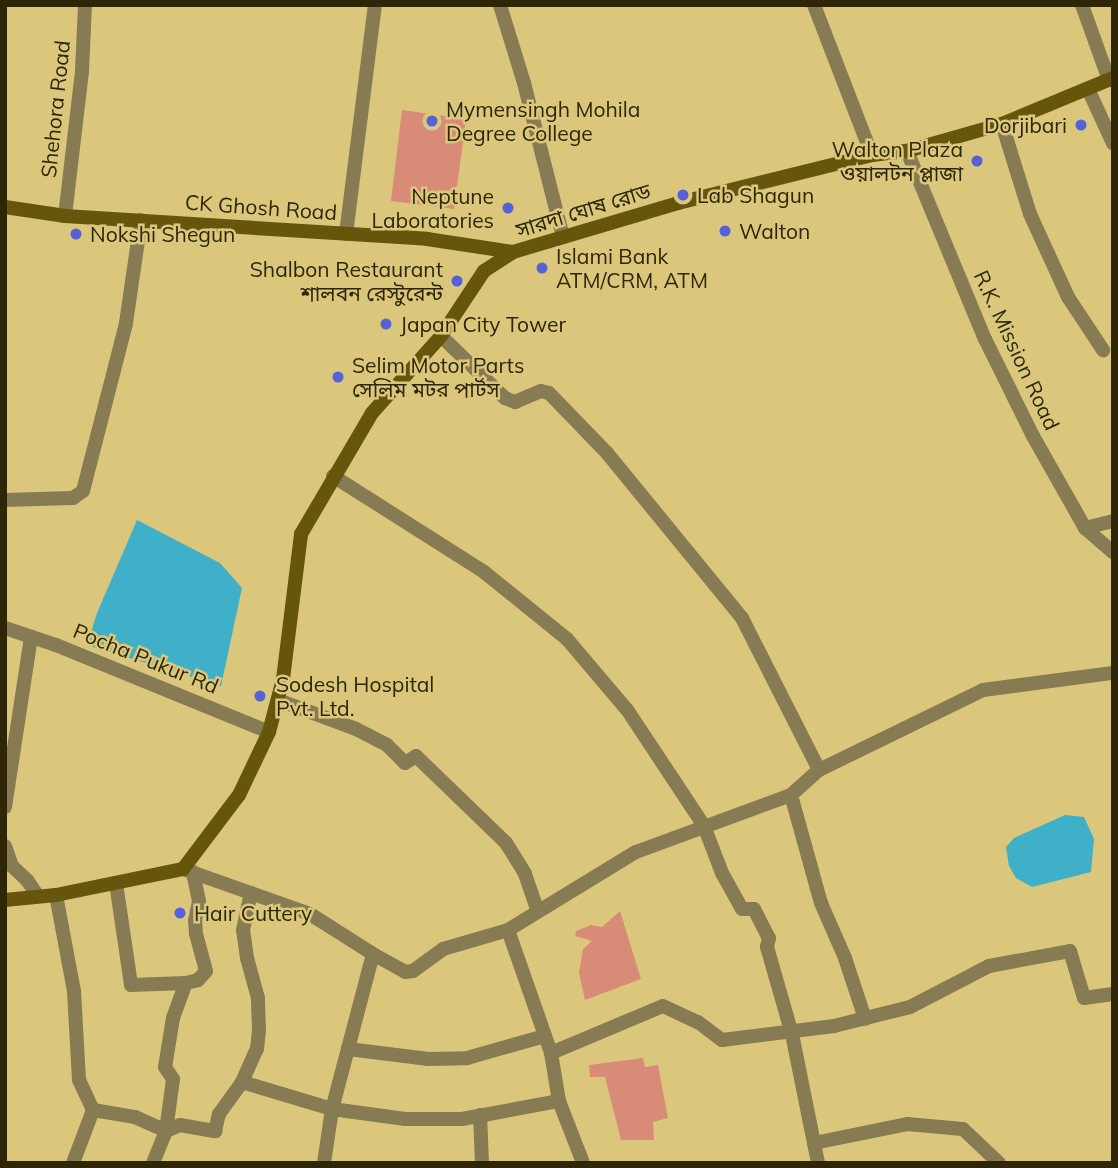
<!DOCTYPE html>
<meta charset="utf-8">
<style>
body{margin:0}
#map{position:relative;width:1118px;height:1168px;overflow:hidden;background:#dbc77c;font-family:Mulish,"Noto Sans Bengali",sans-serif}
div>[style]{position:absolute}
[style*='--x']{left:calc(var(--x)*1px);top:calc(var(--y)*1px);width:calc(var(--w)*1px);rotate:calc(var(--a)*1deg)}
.green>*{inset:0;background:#d88b77}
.water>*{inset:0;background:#3fb0c8}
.minor>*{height:14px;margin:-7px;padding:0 7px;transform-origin:7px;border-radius:7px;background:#867b52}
.tertiary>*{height:14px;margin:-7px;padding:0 7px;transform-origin:7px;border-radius:7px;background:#867b52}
.secondary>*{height:14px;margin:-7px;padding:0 7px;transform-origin:7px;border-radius:7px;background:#66560b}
.dots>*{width:19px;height:19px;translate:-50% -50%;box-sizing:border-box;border:4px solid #dbc77c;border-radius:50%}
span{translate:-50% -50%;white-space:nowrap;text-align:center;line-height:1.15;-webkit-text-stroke:5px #dbc77c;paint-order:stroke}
.street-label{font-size:21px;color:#2e2606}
.poi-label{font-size:21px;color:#2e2606}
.left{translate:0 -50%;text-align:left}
.right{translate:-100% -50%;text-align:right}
.frame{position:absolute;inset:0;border:7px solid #2e2606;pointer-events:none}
</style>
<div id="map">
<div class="green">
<i style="clip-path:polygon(402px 110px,466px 119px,454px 209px,391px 201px)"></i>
<i style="clip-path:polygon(620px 911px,641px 979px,585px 1000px,579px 973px,583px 949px,592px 941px,575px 936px,576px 931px,591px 925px,602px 927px)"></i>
<i style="clip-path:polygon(643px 1058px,645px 1067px,658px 1065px,668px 1118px,653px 1122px,654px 1140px,621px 1140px,605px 1077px,590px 1077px,589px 1065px)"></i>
</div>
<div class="water">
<i style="clip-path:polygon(137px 520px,220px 563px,242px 588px,221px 686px,87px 645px,97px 613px)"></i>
<i style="clip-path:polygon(1065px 815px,1084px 817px,1094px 839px,1091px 872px,1032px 887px,1016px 878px,1009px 866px,1006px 847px,1014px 838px)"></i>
</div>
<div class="minor">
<i style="--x:500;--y:5;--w:82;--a:72.9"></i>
<i style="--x:524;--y:83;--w:159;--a:75.8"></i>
<i style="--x:814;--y:5;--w:161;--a:68.9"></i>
<i style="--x:1082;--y:5;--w:80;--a:70.2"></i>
<i style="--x:1088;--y:89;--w:60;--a:65.2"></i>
<i style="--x:1002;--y:124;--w:94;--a:72.7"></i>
<i style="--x:1030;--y:214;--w:91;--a:65.4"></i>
<i style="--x:1068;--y:297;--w:64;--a:56.6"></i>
<i style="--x:907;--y:151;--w:204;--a:67.5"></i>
<i style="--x:985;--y:339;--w:108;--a:63.7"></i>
<i style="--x:1033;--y:436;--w:106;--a:60.5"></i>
<i style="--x:1085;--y:528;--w:37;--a:41"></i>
<i style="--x:65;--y:216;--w:146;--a:-83.3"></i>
<i style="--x:82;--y:71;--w:66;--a:-87.4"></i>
<i style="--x:346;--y:234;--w:231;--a:-82.8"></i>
<i style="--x:441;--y:336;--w:89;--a:44.1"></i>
<i style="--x:505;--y:398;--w:11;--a:22"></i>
<i style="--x:515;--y:402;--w:28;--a:-23"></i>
<i style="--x:541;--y:391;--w:8;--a:14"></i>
<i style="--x:549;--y:393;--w:83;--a:46"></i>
<i style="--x:607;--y:453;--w:213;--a:50.7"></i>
<i style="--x:742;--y:618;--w:170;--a:63.1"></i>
<i style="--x:333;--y:476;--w:179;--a:32.4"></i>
<i style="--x:484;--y:572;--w:107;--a:38.9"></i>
<i style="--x:567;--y:639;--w:94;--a:49.7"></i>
<i style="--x:628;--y:711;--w:138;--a:56.5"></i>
<i style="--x:704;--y:826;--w:50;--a:69"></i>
<i style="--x:722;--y:873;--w:41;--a:60.9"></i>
<i style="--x:742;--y:909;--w:12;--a:0"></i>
<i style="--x:754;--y:909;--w:33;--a:63"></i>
<i style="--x:769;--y:938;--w:9;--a:103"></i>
<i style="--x:767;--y:947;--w:91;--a:74"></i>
<i style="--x:792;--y:1034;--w:132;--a:78.6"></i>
<i style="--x:5;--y:500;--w:68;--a:-1.7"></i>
<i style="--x:73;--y:498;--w:12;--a:-35"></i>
<i style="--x:83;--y:491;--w:173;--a:-75.6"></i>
<i style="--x:126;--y:323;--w:104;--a:-81.7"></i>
<i style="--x:1085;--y:528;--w:29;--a:-14"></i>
<i style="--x:5;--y:628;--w:54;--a:18.4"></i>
<i style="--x:56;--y:645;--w:230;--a:22.2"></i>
<i style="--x:278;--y:700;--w:83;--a:20.4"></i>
<i style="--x:356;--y:729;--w:35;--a:27"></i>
<i style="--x:387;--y:745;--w:25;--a:45"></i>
<i style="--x:405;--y:763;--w:13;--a:-32"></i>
<i style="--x:416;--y:756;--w:125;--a:44"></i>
<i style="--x:506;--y:843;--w:36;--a:58"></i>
<i style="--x:525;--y:874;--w:39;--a:71"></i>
<i style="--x:791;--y:795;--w:112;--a:74.5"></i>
<i style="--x:821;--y:903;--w:60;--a:66.4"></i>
<i style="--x:845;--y:958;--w:64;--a:71.8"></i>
<i style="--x:5;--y:807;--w:172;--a:-81.3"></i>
<i style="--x:5;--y:846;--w:21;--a:71"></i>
<i style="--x:12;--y:866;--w:21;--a:43"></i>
<i style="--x:27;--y:880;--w:18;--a:56"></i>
<i style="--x:116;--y:883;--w:103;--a:81.6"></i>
<i style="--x:131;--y:985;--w:55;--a:-2.1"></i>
<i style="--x:186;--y:983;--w:12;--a:-14"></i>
<i style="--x:198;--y:980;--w:12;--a:-48"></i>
<i style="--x:206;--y:971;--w:38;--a:-105"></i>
<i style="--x:196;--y:934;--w:14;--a:-94"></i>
<i style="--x:195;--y:920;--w:19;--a:-78"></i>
<i style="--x:199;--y:901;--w:30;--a:-102"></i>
<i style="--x:56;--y:895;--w:98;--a:79.4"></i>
<i style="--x:74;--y:991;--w:89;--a:86.8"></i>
<i style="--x:79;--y:1080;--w:33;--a:65"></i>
<i style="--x:508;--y:930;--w:130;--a:70.7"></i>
<i style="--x:551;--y:1053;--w:49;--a:80.5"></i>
<i style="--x:559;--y:1101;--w:66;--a:68.8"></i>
<i style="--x:373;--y:954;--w:37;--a:29"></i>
<i style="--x:405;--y:972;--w:8;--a:-7"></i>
<i style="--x:413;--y:971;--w:37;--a:-36"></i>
<i style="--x:443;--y:949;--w:68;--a:-16.3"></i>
<i style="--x:508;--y:930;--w:150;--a:-31.4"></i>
<i style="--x:636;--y:852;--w:165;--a:-20.2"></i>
<i style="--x:791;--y:795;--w:38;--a:-42"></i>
<i style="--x:819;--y:770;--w:182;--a:-26"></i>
<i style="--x:983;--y:690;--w:131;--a:-7.5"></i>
<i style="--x:348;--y:1049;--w:81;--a:7.1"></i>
<i style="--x:428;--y:1059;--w:39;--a:-1"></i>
<i style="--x:467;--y:1058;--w:81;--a:-15.8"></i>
<i style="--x:551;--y:1053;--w:121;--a:-22.8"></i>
<i style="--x:663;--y:1006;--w:38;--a:25"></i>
<i style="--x:698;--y:1022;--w:30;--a:37"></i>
<i style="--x:722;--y:1040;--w:113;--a:-7.1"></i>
<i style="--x:834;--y:1026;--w:78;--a:-14"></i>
<i style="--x:910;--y:1007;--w:89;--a:-27.4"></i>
<i style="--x:989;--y:966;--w:82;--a:-10.5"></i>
<i style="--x:1070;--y:951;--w:49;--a:73.4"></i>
<i style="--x:1084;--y:998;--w:29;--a:-8"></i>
<i style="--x:242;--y:1082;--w:36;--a:-66"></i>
<i style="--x:257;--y:1049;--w:19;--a:-84"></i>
<i style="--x:259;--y:1030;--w:32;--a:-92"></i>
<i style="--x:258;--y:998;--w:41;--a:-105.4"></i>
<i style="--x:247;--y:958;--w:28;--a:-98"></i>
<i style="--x:243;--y:930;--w:38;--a:-78"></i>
<i style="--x:480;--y:1115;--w:48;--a:87.6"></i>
<i style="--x:814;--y:1143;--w:95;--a:-11.5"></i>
<i style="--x:907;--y:1124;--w:56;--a:5.1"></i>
<i style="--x:963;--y:1129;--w:50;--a:43.4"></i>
<i style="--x:73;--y:1163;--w:57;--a:-69.3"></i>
<i style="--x:93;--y:1110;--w:43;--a:9.5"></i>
<i style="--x:135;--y:1117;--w:34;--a:24"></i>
<i style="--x:166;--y:1131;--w:52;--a:-82.3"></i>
<i style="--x:173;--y:1079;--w:14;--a:-124"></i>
<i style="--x:165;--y:1067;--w:50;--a:-80.7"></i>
<i style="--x:173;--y:1018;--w:37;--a:-70"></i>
<i style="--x:153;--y:1163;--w:35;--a:-68"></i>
<i style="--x:166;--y:1131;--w:15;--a:-23"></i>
<i style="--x:180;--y:1125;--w:36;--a:10"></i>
<i style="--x:215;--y:1131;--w:17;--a:-77"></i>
<i style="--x:219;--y:1114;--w:39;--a:-54"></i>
<i style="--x:242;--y:1082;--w:94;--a:16.7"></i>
<i style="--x:332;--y:1109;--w:74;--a:7.8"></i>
<i style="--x:405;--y:1119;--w:57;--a:0"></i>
<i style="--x:462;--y:1119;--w:99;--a:-10.5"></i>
</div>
<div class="tertiary">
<i style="--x:183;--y:869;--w:135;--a:19.5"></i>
<i style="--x:310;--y:914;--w:75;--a:32.4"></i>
<i style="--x:373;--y:954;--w:160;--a:104.8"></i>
<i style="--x:332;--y:1109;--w:55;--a:98.4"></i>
</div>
<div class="secondary">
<i style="--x:5;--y:207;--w:61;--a:8.5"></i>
<i style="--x:65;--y:216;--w:363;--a:3.6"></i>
<i style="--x:427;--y:239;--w:87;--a:8.6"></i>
<i style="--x:5;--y:900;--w:51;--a:-5.6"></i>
<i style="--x:56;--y:895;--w:130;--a:-11.6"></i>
<i style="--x:183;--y:869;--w:93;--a:-52.9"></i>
<i style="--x:239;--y:795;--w:70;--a:-64.5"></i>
<i style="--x:269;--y:732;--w:55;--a:-75.2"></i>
<i style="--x:283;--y:679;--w:146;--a:-82.9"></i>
<i style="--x:301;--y:534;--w:140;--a:-59.6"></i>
<i style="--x:372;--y:413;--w:103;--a:-48.1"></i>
<i style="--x:441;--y:336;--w:78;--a:-56.5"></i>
<i style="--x:484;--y:271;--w:35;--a:-33"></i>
<i style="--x:513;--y:252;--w:172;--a:-16.5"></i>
<i style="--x:678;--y:203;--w:200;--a:-13.9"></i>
<i style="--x:872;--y:155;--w:35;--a:-7"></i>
<i style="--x:907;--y:151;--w:99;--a:-15.9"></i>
<i style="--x:1002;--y:124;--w:120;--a:-22.5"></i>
</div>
<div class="dots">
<i style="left:432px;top:121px;background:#5660d7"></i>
<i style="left:1081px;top:125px;background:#5660d7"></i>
<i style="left:977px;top:161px;background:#5660d7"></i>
<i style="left:683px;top:195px;background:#5660d7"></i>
<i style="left:508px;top:208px;background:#5660d7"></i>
<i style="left:725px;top:231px;background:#5660d7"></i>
<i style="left:76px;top:234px;background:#5660d7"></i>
<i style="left:542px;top:268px;background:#5660d7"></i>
<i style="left:457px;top:281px;background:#5660d7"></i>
<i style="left:386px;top:324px;background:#5660d7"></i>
<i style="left:338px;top:377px;background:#5660d7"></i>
<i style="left:260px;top:696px;background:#5660d7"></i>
<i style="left:180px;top:913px;background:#5660d7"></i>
</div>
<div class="street-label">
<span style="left:55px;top:109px;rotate:-84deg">Shehora Road</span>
<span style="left:261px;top:207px;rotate:4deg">CK Ghosh Road</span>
<span style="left:583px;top:210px;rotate:-17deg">সারদা ঘোষ রোড</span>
<span style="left:1017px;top:350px;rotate:65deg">R.K. Mission Road</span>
<span style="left:146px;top:658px;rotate:22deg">Pocha Pukur Rd</span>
</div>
<div class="poi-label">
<span class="left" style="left:446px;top:121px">Mymensingh Mohila<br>Degree College</span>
<span class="right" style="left:1067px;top:125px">Dorjibari</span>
<span class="right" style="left:963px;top:161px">Walton Plaza<br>ওয়ালটন প্লাজা</span>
<span class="left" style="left:697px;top:195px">Lab Shagun</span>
<span class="right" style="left:494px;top:208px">Neptune<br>Laboratories</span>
<span class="left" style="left:739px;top:231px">Walton</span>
<span class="left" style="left:90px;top:234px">Nokshi Shegun</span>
<span class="left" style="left:556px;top:268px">Islami Bank<br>ATM/CRM, ATM</span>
<span class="right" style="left:443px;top:281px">Shalbon Restaurant<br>শালবন রেস্টুরেন্ট</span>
<span class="left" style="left:400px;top:324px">Japan City Tower</span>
<span class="left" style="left:352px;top:377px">Selim Motor Parts<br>সেলিম মটর পার্টস</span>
<span class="left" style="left:276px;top:696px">Sodesh Hospital<br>Pvt. Ltd.</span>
<span class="left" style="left:194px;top:913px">Hair Cuttery</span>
</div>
<div class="frame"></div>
</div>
